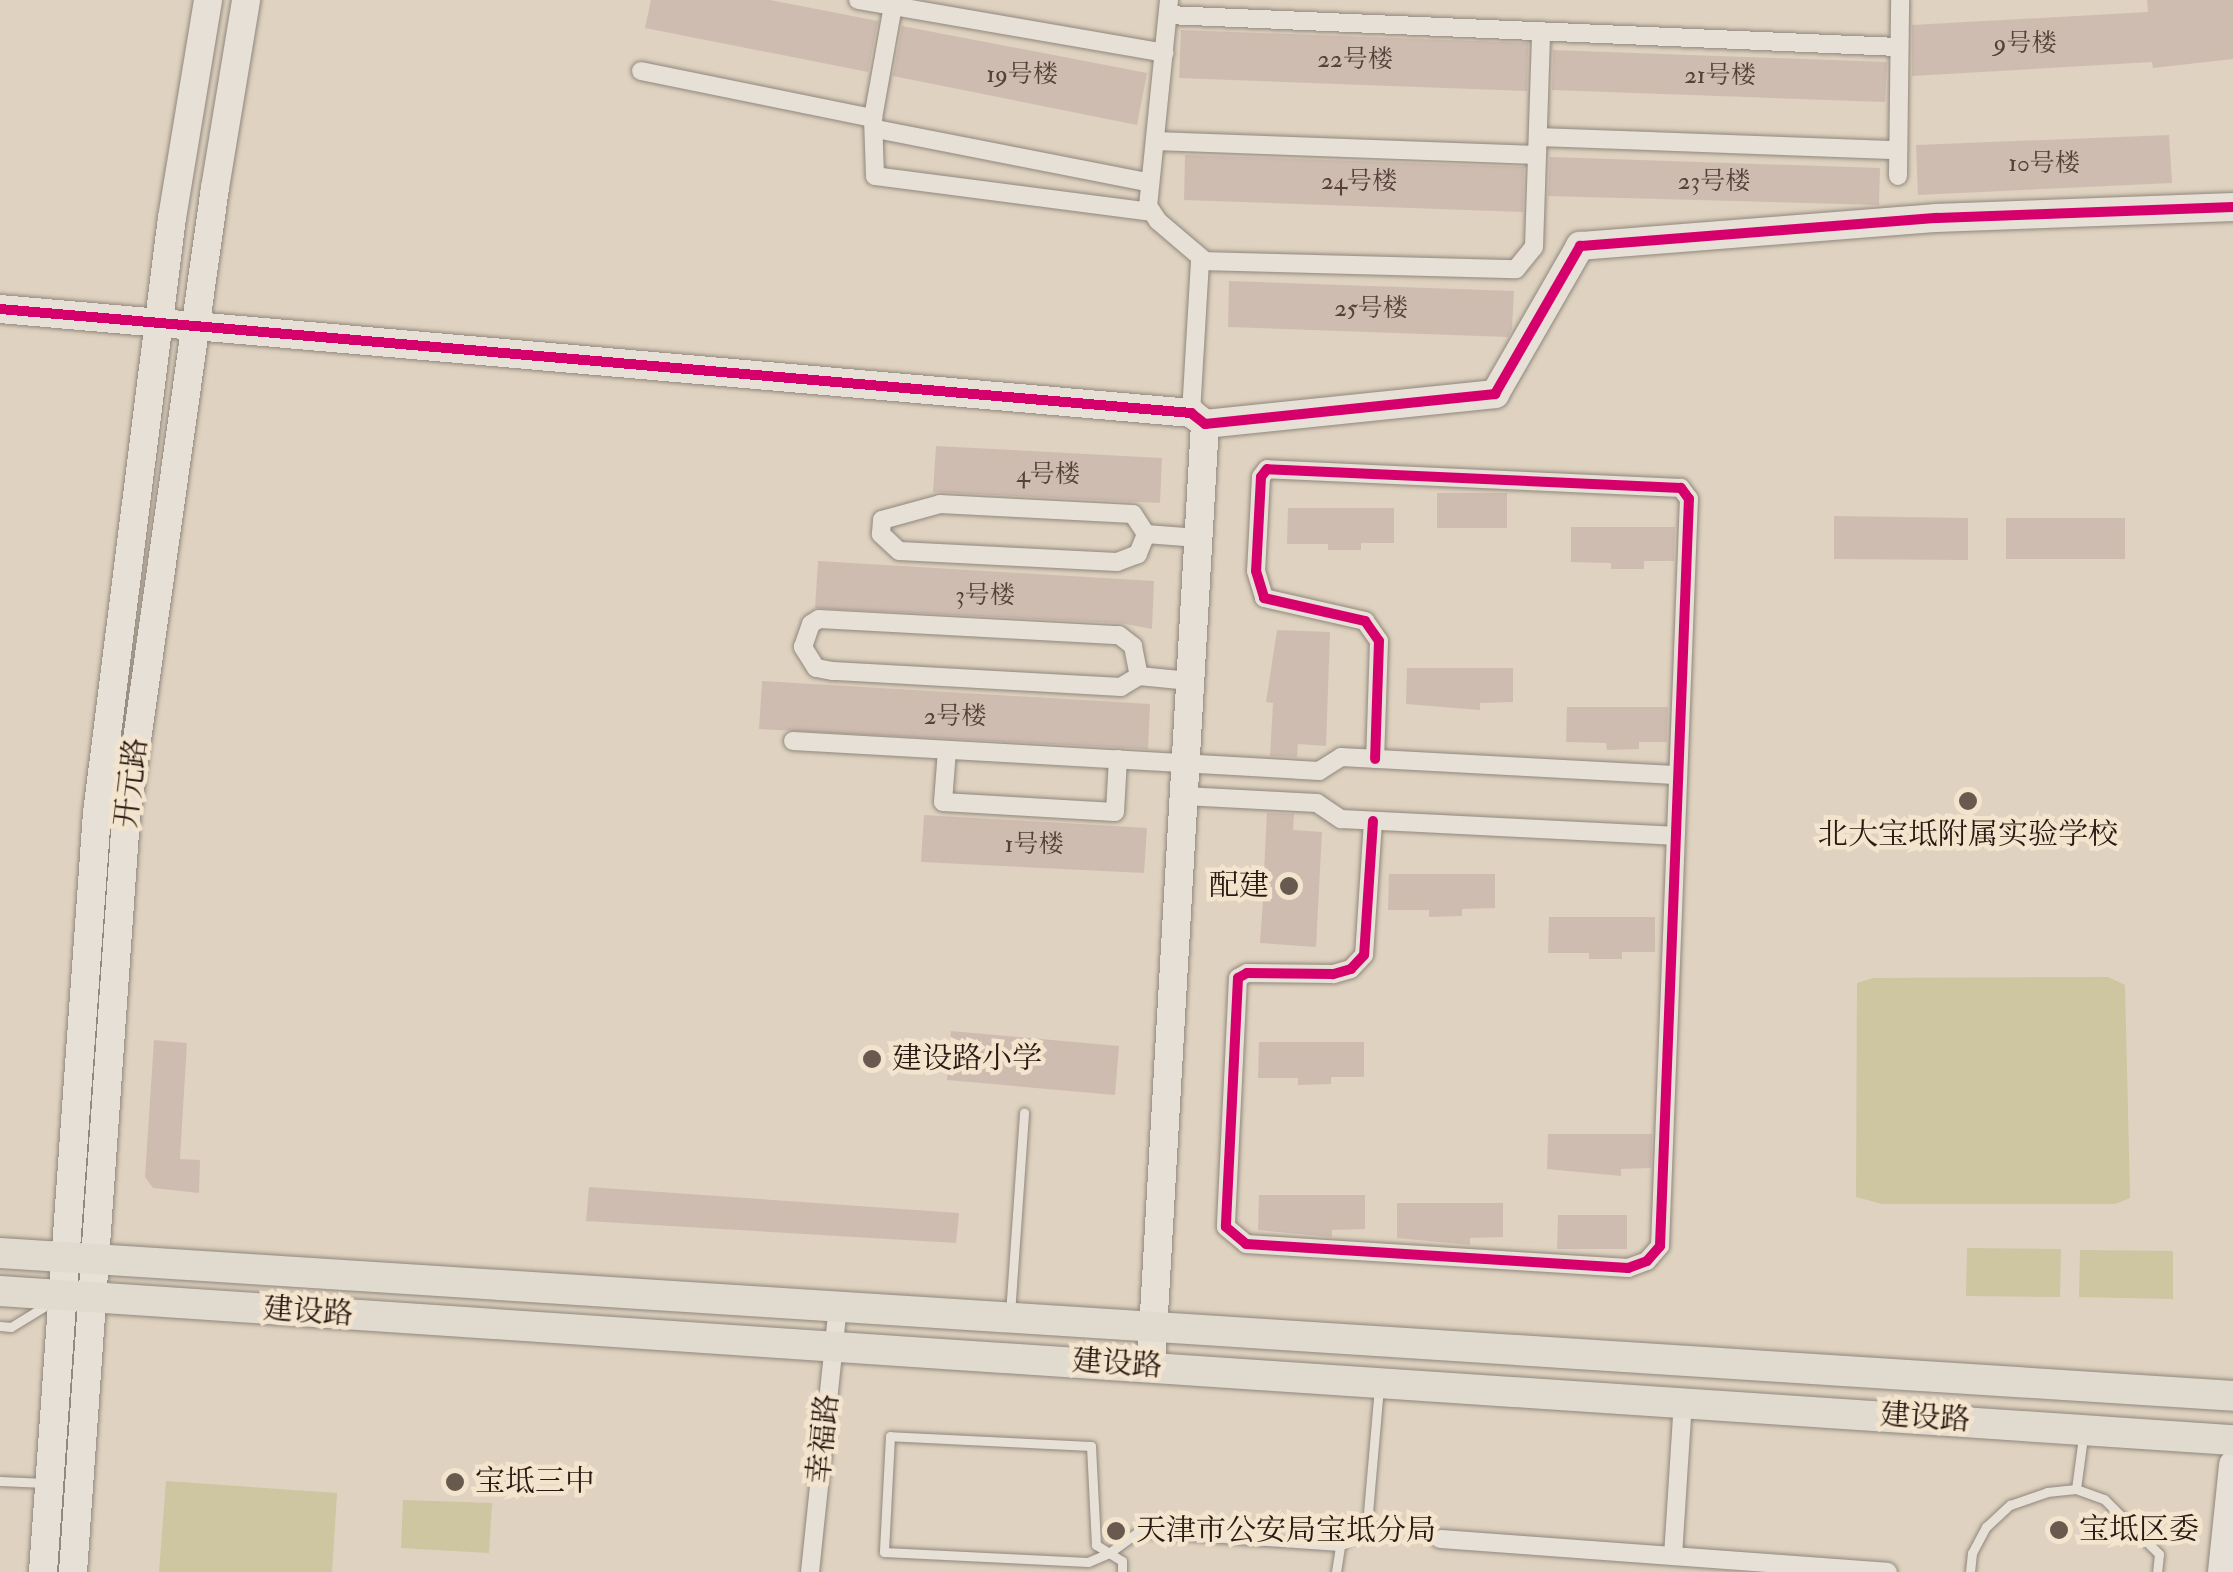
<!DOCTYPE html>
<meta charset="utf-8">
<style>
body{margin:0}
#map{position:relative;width:2233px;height:1572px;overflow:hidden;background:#dfd2c0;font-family:"IM FELL Double Pica","Noto Serif SC",serif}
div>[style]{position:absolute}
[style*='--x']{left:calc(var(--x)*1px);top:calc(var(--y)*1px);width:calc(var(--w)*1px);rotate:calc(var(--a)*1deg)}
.green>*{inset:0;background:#cec5a1}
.building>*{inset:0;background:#cfbcb1}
.roads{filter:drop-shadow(0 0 2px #90877c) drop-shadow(0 0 2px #90877c)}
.lane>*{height:9px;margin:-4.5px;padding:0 4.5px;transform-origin:4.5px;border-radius:4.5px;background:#e6e0d6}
.street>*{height:18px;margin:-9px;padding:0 9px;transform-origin:9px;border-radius:9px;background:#e6e0d6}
.secondary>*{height:28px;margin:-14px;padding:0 14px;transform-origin:14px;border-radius:14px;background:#e6e0d6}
.primary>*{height:30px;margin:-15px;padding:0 15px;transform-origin:15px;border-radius:15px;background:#e1dacf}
.cycleway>*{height:10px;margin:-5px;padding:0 5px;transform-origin:5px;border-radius:5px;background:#d6006c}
.dots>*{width:28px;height:28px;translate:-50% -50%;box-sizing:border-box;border:5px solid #f3e4ce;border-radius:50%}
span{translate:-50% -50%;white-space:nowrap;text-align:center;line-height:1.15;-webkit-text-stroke:9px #f3e4ce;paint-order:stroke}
.number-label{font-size:25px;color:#54423a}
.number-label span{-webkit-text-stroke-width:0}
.street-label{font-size:30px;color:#2a1912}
.poi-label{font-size:30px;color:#2a1912}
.right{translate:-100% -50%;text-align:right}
.left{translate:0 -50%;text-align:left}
</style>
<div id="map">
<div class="green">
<i style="clip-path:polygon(2108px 977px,2125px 985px,2130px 1198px,2115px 1204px,1882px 1204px,1856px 1197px,1857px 983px,1873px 978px)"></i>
<i style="clip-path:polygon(1967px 1248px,2061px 1249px,2060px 1297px,1966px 1296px)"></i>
<i style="clip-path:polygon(2080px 1250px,2173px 1251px,2173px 1299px,2079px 1297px)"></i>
<i style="clip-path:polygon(166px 1481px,337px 1493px,332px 1572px,159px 1572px)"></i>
<i style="clip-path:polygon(403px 1500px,492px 1503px,489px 1553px,401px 1548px)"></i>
</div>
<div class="building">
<i style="clip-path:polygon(651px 0,770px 0,878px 21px,868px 72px,645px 28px)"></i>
<i style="clip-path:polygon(2147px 0,2233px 0,2233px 59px,2153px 68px,2152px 62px,1912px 76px,1912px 25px,2148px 12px)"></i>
<i style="clip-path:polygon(902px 26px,1147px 73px,1137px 125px,893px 76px)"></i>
<i style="clip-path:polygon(1181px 30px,1528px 43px,1527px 91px,1179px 78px)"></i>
<i style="clip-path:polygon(1553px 50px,1887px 62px,1885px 102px,1552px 90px)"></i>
<i style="clip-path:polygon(2169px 135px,2172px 183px,1918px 195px,1916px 145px)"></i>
<i style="clip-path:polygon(1185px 155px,1524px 167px,1523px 212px,1184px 200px)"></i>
<i style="clip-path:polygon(1550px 157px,1880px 168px,1879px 205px,1548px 196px)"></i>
<i style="clip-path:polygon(1229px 281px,1514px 291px,1512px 329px,1508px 337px,1228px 327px)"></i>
<i style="clip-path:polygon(936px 446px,1162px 458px,1160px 503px,933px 492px)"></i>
<i style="clip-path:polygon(1437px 493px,1507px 493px,1507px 528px,1437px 528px)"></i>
<i style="clip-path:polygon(1288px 508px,1394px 508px,1394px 543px,1361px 543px,1361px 550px,1328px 550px,1328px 544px,1287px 544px)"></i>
<i style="clip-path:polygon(1834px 516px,1968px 518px,1968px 560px,1834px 559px)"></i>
<i style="clip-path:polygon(2006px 518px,2125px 518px,2125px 559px,2006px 559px)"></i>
<i style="clip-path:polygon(1571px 527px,1675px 527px,1674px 561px,1644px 561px,1644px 569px,1611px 569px,1611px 563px,1571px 562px)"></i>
<i style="clip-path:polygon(818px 561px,1154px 581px,1152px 629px,1120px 623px,815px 608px)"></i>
<i style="clip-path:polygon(1277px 630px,1330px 632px,1326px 746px,1298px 744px,1297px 757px,1270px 756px,1273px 703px,1266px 702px)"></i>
<i style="clip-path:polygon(1407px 668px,1513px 668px,1513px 702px,1480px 703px,1480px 710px,1406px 704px)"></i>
<i style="clip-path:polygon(762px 681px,1150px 704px,1148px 749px,759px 729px)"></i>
<i style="clip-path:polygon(1567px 707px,1668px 707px,1667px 742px,1639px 742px,1639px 749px,1607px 750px,1606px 743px,1566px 742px)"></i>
<i style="clip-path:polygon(1267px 813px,1294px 814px,1293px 830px,1322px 832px,1316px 947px,1260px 943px,1263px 900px,1257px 900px,1259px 871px,1264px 871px)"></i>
<i style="clip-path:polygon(924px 815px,1147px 828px,1144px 873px,921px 862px)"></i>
<i style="clip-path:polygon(1389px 874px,1495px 874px,1495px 908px,1462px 909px,1462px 916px,1429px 917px,1429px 910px,1388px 910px)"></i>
<i style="clip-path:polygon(1549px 917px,1655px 917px,1655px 952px,1622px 952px,1622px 959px,1589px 959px,1589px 953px,1548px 953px)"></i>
<i style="clip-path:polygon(951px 1031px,1119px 1046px,1115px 1095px,947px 1080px)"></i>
<i style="clip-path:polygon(154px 1040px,187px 1043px,180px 1159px,200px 1160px,199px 1193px,153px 1188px,145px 1177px)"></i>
<i style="clip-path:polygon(1259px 1042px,1364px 1042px,1364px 1077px,1331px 1077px,1331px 1084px,1298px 1085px,1298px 1078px,1258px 1078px)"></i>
<i style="clip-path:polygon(1548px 1134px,1652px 1134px,1651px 1168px,1621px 1169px,1621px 1176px,1547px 1169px)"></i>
<i style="clip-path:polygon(589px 1187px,959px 1213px,956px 1243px,586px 1221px)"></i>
<i style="clip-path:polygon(1259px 1195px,1365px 1195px,1365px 1229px,1332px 1230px,1332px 1237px,1258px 1230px)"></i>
<i style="clip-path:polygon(1397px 1203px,1503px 1203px,1503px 1237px,1470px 1238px,1470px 1245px,1397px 1238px)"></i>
<i style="clip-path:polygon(1558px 1215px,1627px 1215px,1627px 1249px,1557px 1249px)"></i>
</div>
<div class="roads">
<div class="lane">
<i style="--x:1010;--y:1314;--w:202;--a:-86"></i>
<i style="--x:0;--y:1326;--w:11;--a:5"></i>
<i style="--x:11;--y:1327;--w:46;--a:-31.6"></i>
<i style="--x:2083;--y:1437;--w:52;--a:97.7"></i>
<i style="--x:2076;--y:1489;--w:30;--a:20"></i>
<i style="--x:2104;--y:1499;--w:78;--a:45"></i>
<i style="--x:2159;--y:1554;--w:18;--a:96"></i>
<i style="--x:0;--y:1481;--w:46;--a:2.5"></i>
<i style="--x:1122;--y:1572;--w:11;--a:-90"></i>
<i style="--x:1122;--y:1561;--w:31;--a:-148"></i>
<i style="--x:1096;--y:1545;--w:99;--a:-92.9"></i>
<i style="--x:1091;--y:1446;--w:201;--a:-177.2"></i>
<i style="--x:890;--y:1436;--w:116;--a:93"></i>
<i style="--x:884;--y:1552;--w:204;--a:2.8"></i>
<i style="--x:1088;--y:1562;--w:23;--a:-23"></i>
<i style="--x:1109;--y:1553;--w:36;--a:-36"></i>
<i style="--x:1138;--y:1532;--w:202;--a:4"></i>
<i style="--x:1336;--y:1572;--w:26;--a:-81"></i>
<i style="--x:1340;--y:1546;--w:35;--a:-39"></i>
<i style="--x:1367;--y:1524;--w:139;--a:-85"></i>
<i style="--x:1970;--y:1572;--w:19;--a:-84"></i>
<i style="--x:1972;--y:1553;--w:30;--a:-62"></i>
<i style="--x:1986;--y:1527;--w:33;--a:-43"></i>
<i style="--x:2010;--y:1505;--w:39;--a:-19"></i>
<i style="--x:2047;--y:1492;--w:29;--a:-6"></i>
</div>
<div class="street">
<i style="--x:858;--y:0;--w:311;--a:9.8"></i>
<i style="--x:894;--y:0;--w:120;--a:100.1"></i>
<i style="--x:873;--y:118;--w:58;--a:88"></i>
<i style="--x:875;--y:176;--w:279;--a:7.4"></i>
<i style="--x:1169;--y:0;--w:207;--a:95.8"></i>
<i style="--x:1148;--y:206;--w:18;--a:56"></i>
<i style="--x:1158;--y:221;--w:62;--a:40.4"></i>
<i style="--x:1168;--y:15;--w:732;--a:2.51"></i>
<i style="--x:641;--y:71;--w:237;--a:11.5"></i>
<i style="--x:876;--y:129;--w:279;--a:11.1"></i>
<i style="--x:1538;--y:137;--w:360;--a:2.1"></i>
<i style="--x:1155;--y:141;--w:382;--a:2.1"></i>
<i style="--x:1898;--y:176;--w:176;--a:-89.3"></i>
<i style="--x:1191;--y:413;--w:152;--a:-86.6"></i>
<i style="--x:1200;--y:261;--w:316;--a:1.5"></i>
<i style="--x:1516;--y:269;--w:28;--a:-51"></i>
<i style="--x:1534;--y:247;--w:216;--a:-88.1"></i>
<i style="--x:1146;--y:534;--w:22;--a:112"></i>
<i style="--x:1138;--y:554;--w:22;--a:159"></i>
<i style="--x:1117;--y:562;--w:218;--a:-177.1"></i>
<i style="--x:899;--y:551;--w:25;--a:-137"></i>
<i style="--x:881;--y:534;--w:14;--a:-86"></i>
<i style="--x:882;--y:520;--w:60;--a:-15.4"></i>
<i style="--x:940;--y:504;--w:193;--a:3"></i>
<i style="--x:1133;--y:514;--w:24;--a:57"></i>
<i style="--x:1146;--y:534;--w:52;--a:4.4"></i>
<i style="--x:1139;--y:676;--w:21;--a:149"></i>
<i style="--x:1121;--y:687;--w:289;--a:-176.8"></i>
<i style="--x:832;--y:671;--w:16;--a:-169"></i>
<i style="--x:816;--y:668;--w:25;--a:-122"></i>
<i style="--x:803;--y:647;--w:24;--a:-71"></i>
<i style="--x:811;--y:624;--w:9;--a:-32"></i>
<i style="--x:819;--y:619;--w:300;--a:3.1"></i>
<i style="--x:1119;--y:635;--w:18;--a:38"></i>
<i style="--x:1133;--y:646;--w:31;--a:79"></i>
<i style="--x:1139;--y:676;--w:51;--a:5.6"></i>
<i style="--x:793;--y:741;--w:527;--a:3.26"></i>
<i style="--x:1319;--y:771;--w:26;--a:-32"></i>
<i style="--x:1341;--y:757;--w:334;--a:3.1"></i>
<i style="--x:947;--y:750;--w:52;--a:94.4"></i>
<i style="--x:943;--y:802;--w:172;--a:3.3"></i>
<i style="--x:1115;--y:812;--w:53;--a:-86.8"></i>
<i style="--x:1184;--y:796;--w:133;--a:3"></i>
<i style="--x:1317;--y:803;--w:29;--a:34"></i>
<i style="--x:1341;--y:819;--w:333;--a:2.9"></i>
<i style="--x:1373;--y:821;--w:134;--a:93.8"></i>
<i style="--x:1364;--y:955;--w:19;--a:133"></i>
<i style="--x:1351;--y:969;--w:19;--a:164"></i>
<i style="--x:1333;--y:974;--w:86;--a:-179.3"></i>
<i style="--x:1247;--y:973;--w:10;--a:151"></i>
<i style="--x:1238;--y:978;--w:249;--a:92.8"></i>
<i style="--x:1226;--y:1227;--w:26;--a:40"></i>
<i style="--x:1246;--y:1244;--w:383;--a:3.6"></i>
<i style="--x:1628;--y:1268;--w:20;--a:-20"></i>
<i style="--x:1647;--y:1261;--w:20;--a:-49"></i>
<i style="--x:1660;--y:1246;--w:748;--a:-87.78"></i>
<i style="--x:1689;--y:499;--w:14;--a:-126"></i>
<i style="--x:1681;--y:488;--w:414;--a:-177.4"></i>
<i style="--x:1267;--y:469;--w:10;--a:127"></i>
<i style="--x:1261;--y:477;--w:94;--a:93"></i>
<i style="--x:1256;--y:571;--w:28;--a:73"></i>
<i style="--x:1264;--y:598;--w:104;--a:12.8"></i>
<i style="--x:1365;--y:621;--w:24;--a:55"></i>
<i style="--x:1379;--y:641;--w:118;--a:91.9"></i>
<i style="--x:1440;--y:1539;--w:449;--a:4.2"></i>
<i style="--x:1673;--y:1556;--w:156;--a:-86.3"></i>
<i style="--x:810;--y:1572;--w:267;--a:-84"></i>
</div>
<div class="secondary">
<i style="--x:0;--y:309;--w:1196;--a:4.99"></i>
<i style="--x:1191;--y:413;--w:18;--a:38"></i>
<i style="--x:1205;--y:424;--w:292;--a:-5.9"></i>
<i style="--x:1495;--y:394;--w:171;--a:-60.1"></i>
<i style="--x:1580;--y:246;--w:357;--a:-4.5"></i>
<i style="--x:1936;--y:218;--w:297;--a:-2.1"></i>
<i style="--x:1151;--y:1366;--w:944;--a:-86.72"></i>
<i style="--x:43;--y:1572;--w:761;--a:-85.93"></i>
<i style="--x:97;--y:813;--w:600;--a:-82.82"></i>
<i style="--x:172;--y:218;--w:221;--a:-80.6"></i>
<i style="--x:73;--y:1572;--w:756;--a:-85.98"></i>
<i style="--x:126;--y:818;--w:636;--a:-81.96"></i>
<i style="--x:215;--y:188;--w:191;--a:-80.6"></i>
<i style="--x:2222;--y:1572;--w:108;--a:-84.1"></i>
</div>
<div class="primary">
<i style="--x:0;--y:1253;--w:2238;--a:3.66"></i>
<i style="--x:0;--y:1291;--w:2238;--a:3.82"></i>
</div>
</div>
<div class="cycleway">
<i style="--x:0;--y:309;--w:1196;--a:4.99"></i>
<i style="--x:1191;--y:413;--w:18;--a:38"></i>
<i style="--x:1205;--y:424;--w:292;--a:-5.9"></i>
<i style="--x:1495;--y:394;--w:171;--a:-60.1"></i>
<i style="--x:1580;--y:246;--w:357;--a:-4.5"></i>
<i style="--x:1936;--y:218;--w:297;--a:-2.1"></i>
<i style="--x:1373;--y:821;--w:134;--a:93.8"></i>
<i style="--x:1364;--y:955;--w:19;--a:133"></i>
<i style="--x:1351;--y:969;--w:19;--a:164"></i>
<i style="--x:1333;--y:974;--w:86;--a:-179.3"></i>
<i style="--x:1247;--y:973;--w:10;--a:151"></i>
<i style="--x:1238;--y:978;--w:249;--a:92.8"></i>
<i style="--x:1226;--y:1227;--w:26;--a:40"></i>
<i style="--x:1246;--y:1244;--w:383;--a:3.6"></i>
<i style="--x:1628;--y:1268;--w:20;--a:-20"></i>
<i style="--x:1647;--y:1261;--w:20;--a:-49"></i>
<i style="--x:1660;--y:1246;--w:748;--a:-87.78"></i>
<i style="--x:1689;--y:499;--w:14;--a:-126"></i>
<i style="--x:1681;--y:488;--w:414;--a:-177.4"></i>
<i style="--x:1267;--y:469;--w:10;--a:127"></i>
<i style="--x:1261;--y:477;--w:94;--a:93"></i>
<i style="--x:1256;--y:571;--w:28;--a:73"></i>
<i style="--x:1264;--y:598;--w:104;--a:12.8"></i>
<i style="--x:1365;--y:621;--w:24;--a:55"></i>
<i style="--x:1379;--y:641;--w:118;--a:91.9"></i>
</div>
<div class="dots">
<i style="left:1968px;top:801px;background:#695a4f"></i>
<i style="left:1289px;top:886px;background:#695a4f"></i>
<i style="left:872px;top:1059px;background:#695a4f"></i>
<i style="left:455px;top:1482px;background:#695a4f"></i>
<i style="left:2059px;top:1530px;background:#695a4f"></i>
<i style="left:1116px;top:1531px;background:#695a4f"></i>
</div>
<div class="number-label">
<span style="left:2025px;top:44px">9号楼</span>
<span style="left:1355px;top:60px">22号楼</span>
<span style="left:1022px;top:75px">19号楼</span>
<span style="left:1720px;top:76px">21号楼</span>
<span style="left:2044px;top:164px">10号楼</span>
<span style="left:1359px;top:182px">24号楼</span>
<span style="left:1714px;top:182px">23号楼</span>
<span style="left:1371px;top:309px">25号楼</span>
<span style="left:1048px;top:475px">4号楼</span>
<span style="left:985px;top:596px">3号楼</span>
<span style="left:955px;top:717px">2号楼</span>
<span style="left:1034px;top:845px">1号楼</span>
</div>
<div class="street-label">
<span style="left:132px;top:783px;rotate:-83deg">开元路</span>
<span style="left:308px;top:1312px;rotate:4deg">建设路</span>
<span style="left:1117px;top:1364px;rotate:4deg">建设路</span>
<span style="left:1925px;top:1418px;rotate:4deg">建设路</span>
<span style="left:824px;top:1439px;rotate:-84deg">幸福路</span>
</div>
<div class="poi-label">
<span style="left:1968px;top:835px">北大宝坻附属实验学校</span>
<span class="right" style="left:1269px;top:886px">配建</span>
<span class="left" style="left:892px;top:1059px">建设路小学</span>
<span class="left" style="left:475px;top:1482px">宝坻三中</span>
<span class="left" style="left:2079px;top:1530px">宝坻区委</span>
<span class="left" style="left:1136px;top:1531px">天津市公安局宝坻分局</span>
</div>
</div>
